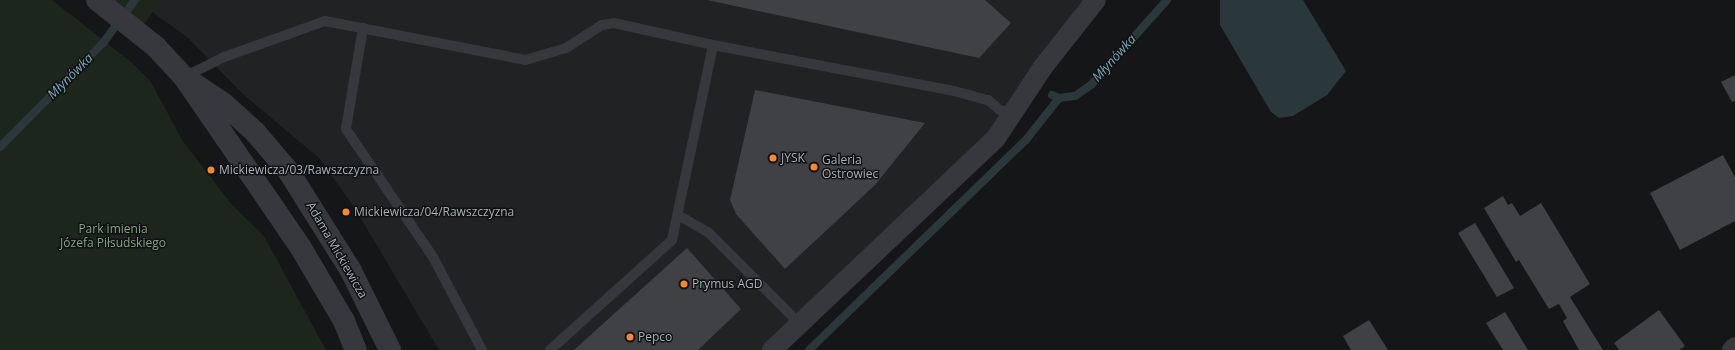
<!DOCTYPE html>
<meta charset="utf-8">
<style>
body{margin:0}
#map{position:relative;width:1735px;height:350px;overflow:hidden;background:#151617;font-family:"Open Sans",sans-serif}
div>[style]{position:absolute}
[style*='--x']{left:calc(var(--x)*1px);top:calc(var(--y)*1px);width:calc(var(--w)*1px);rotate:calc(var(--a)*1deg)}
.built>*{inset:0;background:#212224}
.green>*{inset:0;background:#1d261d}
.water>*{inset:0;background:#2a383c}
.stream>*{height:8px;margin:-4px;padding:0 4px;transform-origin:4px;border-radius:4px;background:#2a383c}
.building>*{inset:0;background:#3f4144}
.service>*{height:10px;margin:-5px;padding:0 5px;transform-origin:5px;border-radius:5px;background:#36383d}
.minor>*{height:20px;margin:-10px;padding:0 10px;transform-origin:10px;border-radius:10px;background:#36383d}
.tertiary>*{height:22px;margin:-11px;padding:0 11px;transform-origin:11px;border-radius:11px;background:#36383d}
.dots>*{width:11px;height:11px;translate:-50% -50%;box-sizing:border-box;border:2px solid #101112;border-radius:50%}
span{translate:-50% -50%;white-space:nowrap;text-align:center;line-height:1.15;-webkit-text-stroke:3px #101112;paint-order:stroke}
.poi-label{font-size:12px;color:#a6b0b8}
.left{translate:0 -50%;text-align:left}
.park-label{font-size:12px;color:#82a57c}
.street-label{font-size:12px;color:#a6b0b8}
.water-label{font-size:13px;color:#7ba7b6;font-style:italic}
</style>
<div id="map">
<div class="built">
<i style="clip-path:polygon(156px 0,1096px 0,1014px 114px,772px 350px,439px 350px,354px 207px,319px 158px,244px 95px,187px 37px,148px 9px)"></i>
</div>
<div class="green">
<i style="clip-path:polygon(0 0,52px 0,131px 62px,151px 82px,182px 140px,233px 206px,264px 236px,326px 350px,0 350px)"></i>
<i style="clip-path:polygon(97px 0,161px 0,138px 33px)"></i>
</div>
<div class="water">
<i style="clip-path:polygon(1220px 0,1303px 0,1346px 71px,1327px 95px,1293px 116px,1279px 118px,1271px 112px,1220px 25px)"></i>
</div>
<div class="stream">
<i style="--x:1052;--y:95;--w:8;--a:23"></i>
<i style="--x:1059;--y:98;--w:16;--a:-7"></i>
<i style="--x:1075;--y:96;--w:19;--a:-35"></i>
<i style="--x:1091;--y:85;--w:114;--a:-48.2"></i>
<i style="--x:0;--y:147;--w:146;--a:-45.3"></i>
<i style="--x:103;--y:43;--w:54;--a:-53.3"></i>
<i style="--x:809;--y:350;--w:302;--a:-44.1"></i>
<i style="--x:1026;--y:140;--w:53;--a:-51.8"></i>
</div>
<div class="building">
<i style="clip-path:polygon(707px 0,985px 0,1011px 23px,979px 58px)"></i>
<i style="clip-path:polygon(1735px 75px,1735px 101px,1732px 102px,1721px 82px)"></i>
<i style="clip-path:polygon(755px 90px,925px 123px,875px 185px,785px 269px,736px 214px,730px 200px)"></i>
<i style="clip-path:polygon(1723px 155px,1735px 177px,1735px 221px,1680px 250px,1650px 193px)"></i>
<i style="clip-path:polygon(1503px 196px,1508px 205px,1512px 203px,1520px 216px,1541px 203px,1590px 284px,1570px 297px,1603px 350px,1579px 350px,1563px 321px,1567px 318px,1559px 304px,1549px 309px,1519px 260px,1516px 262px,1484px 208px)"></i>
<i style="clip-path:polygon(1475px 223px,1514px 288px,1497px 297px,1458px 233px)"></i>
<i style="clip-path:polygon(687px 248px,741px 309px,698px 350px,574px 350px)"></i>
<i style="clip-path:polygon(1659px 310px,1685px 346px,1679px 350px,1619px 350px,1614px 343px)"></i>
<i style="clip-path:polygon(1505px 312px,1528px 350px,1503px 350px,1486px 323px)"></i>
<i style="clip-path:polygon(1369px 320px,1388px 350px,1351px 350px,1343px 336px)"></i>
</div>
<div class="service">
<i style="--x:363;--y:28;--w:102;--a:99.6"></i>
<i style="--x:346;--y:129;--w:155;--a:55.8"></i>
<i style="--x:433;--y:257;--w:105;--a:62.2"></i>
<i style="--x:184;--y:77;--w:45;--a:-26.6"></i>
<i style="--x:224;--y:57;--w:107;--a:-19.6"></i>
<i style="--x:325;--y:21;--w:204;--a:11"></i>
<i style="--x:525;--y:60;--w:43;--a:-16.3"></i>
<i style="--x:566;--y:48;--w:43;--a:-32.6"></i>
<i style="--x:602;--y:25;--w:12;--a:-9"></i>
<i style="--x:614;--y:23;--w:101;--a:12.5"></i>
<i style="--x:713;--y:45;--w:245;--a:10.8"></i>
<i style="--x:954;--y:91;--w:35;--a:15"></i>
<i style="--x:988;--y:100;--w:16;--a:40"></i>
<i style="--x:1000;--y:110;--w:15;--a:16"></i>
<i style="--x:678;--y:215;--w:34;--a:30"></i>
<i style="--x:708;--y:232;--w:130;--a:45"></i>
<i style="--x:550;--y:350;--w:164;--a:-42"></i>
<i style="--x:672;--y:240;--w:199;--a:-78.1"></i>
</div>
<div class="minor">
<i style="--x:772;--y:350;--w:308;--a:-43.4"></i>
<i style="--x:996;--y:138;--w:85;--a:-56.5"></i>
<i style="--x:1043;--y:67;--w:85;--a:-51.7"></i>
<i style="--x:1732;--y:350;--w:4;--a:-45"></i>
</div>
<div class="tertiary">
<i style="--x:97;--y:0;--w:75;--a:38.5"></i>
<i style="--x:156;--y:47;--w:41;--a:47"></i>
<i style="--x:184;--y:77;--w:207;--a:55.6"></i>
<i style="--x:301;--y:248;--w:85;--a:59.5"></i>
<i style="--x:344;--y:321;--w:31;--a:68"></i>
<i style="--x:193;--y:83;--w:37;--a:34"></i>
<i style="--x:224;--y:104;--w:42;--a:42.1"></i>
<i style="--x:255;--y:132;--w:52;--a:49.6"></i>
<i style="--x:289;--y:172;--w:117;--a:57.9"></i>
<i style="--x:351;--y:271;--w:88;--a:63.7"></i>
</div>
<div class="dots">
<i style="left:773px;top:158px;background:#fe8726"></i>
<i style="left:814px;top:167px;background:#fe8726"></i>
<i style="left:211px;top:170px;background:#fe8726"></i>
<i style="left:346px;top:212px;background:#fe8726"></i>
<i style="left:684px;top:284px;background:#fe8726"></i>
<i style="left:630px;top:337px;background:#fe8726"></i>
</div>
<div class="poi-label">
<span class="left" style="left:781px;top:158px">JYSK</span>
<span class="left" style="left:822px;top:167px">Galeria<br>Ostrowiec</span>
<span class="left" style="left:219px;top:170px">Mickiewicza/03/Rawszczyzna</span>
<span class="left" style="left:354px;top:212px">Mickiewicza/04/Rawszczyzna</span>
<span class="left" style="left:692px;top:284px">Prymus AGD</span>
<span class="left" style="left:638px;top:337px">Pepco</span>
</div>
<div class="park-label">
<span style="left:113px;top:236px">Park imienia<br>Józefa Piłsudskiego</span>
</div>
<div class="street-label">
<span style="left:337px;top:250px;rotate:60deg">Adama Mickiewicza</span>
</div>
<div class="water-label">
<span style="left:1114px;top:58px;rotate:-48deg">Młynówka</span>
<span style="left:70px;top:76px;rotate:-45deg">Młynówka</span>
</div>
</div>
